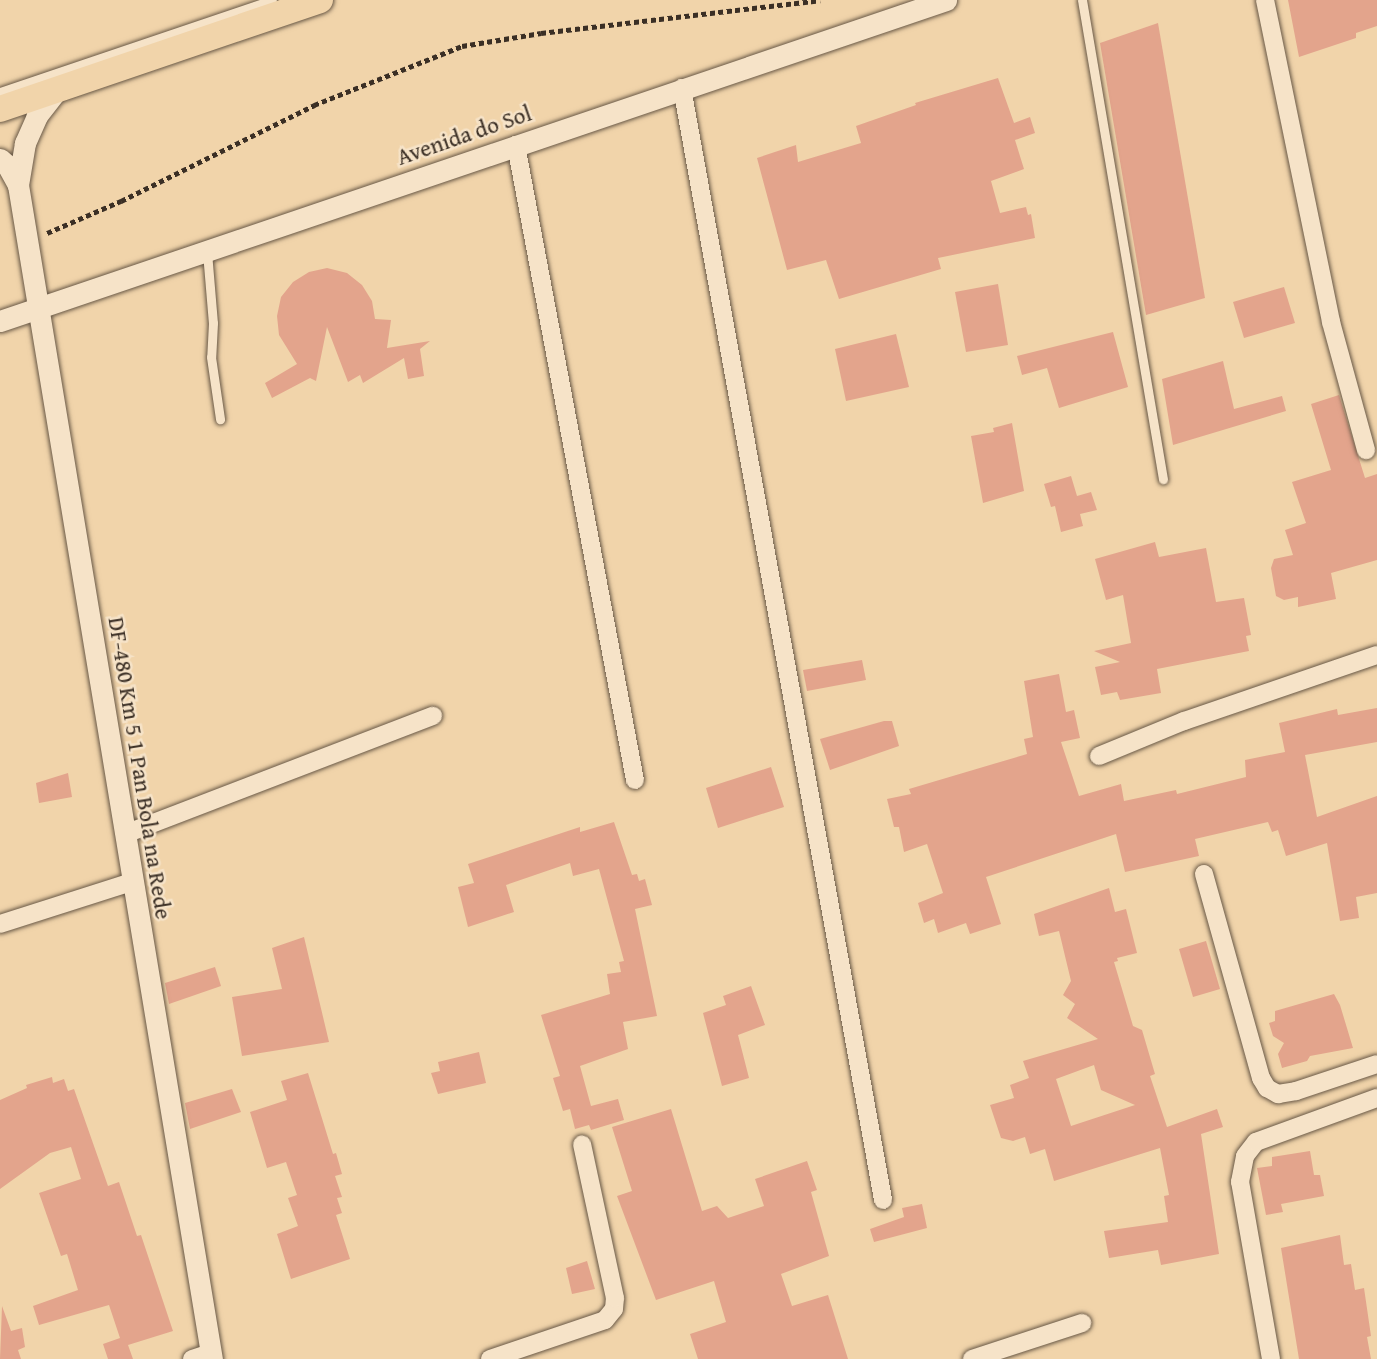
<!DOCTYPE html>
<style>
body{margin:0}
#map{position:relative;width:1377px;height:1359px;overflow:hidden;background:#f1d4aa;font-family:"Gentium Book Plus",serif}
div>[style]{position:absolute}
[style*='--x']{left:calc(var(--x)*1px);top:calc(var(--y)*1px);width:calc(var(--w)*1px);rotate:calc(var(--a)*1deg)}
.building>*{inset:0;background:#e3a48c}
.path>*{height:4.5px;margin-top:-2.25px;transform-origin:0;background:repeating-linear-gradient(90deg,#3b2f25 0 5px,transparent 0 8.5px)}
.roads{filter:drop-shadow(0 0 2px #685846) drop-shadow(0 0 2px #685846)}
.service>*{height:9px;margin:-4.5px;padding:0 4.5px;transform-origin:4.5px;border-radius:4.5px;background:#f6e3c8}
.minor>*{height:18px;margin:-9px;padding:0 9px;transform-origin:9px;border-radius:9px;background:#f6e3c8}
.tertiary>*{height:21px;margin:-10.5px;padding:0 10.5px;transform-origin:10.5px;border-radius:10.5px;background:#f6e3c8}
.primary>*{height:26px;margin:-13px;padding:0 13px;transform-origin:13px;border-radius:13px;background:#f1d4aa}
span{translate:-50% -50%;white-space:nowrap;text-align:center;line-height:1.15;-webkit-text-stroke:5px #f6e3c8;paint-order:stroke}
.street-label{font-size:23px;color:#3b2f25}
</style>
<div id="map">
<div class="building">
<i style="clip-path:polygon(1288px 0,1377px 0,1377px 26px,1356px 33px,1356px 38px,1299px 57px)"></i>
<i style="clip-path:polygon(1158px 23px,1205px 298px,1146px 315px,1100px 43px)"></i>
<i style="clip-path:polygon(998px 78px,1014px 123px,1030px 117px,1035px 133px,1015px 140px,1024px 169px,991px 181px,1000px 213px,1026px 207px,1028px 215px,1031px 214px,1035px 238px,938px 258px,941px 269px,839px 299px,826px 260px,787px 270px,757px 158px,796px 145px,798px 162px,861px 143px,856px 126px,916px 105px,915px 103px)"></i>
<i style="clip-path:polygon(327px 268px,347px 273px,362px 285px,372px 301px,375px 319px,391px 320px,387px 348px,430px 341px,420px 349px,424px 376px,408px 379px,404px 358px,363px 383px,360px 375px,348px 382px,327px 327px,316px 381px,310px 378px,272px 398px,265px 383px,297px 364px,279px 335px,277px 316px,281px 297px,293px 282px,309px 272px)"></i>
<i style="clip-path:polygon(998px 284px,1008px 345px,966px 352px,955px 292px)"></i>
<i style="clip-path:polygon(1284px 287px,1295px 323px,1244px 338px,1233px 302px)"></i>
<i style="clip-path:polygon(1113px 332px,1128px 387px,1059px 408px,1047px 368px,1022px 375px,1017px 356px)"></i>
<i style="clip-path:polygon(896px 334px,909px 387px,846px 401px,835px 349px)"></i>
<i style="clip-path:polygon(1223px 361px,1234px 409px,1282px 396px,1286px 411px,1173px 445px,1162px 379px)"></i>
<i style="clip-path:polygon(1339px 395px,1365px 478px,1377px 474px,1377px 560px,1331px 573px,1336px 599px,1298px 607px,1298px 597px,1284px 600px,1276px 596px,1271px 568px,1274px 559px,1293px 555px,1285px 530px,1306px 523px,1292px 482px,1331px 470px,1311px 404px)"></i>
<i style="clip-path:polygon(1012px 423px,1024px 491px,983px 503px,971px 436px,994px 432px,993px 428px)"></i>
<i style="clip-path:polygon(1071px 476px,1077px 496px,1091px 492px,1097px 510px,1080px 514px,1083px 526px,1061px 532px,1055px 506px,1051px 507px,1044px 484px)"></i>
<i style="clip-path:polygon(1155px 542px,1159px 557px,1206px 548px,1216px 602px,1244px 598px,1251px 635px,1246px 636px,1249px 651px,1157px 669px,1161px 693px,1120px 700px,1117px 692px,1101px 695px,1095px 667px,1120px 662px,1094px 651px,1131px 643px,1123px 595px,1106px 600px,1095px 559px)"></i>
<i style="clip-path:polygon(862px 660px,866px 680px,807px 691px,803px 670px)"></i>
<i style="clip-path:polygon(1059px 674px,1066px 712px,1074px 710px,1080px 738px,1061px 742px,1079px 796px,1121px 784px,1124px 801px,1176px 790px,1177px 794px,1246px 777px,1245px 760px,1285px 752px,1279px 723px,1337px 709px,1338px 715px,1377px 708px,1377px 742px,1305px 755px,1317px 817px,1377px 796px,1377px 893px,1356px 897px,1359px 918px,1340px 921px,1327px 843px,1286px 856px,1278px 830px,1272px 832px,1268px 822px,1195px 839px,1199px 856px,1125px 872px,1116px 834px,986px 877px,1001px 924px,970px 934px,966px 923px,938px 933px,934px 919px,924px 923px,918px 903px,943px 893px,927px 844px,904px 852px,899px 827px,894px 827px,887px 799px,911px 794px,909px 789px,1027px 754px,1024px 739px,1033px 737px,1024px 681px)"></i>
<i style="clip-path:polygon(884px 721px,892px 721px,899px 746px,830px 770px,820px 739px)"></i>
<i style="clip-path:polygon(771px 767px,784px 807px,718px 828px,706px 788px)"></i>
<i style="clip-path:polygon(68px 773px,72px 797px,39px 803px,36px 783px)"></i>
<i style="clip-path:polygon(614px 822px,632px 875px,637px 874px,639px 881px,645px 879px,652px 905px,635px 909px,657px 1016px,623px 1022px,628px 1049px,580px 1066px,591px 1106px,618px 1099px,624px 1120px,591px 1130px,589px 1125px,575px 1129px,570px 1109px,563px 1111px,553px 1078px,560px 1076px,541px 1015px,610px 994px,607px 974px,621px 972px,619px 962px,624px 961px,599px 869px,573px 876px,570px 863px,506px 885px,514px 912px,468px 927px,458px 887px,474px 883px,468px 864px,580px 827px,580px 832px)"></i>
<i style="clip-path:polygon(evenodd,1109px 888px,1115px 912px,1126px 909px,1137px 953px,1117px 958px,1118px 961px,1114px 962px,1133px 1026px,1142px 1030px,1155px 1074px,1150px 1076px,1167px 1127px,1217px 1109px,1223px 1127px,1201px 1134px,1219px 1254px,1161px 1265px,1158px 1250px,1109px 1258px,1104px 1231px,1168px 1222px,1164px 1196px,1169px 1195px,1160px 1148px,1054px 1181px,1045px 1149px,1030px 1154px,1025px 1137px,1013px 1141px,1001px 1138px,990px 1105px,1014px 1098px,1010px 1085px,1029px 1078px,1023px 1061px,1098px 1039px,1067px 1018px,1075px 1004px,1063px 995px,1071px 981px,1059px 931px,1039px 936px,1034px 914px,1109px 888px,1094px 1065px,1101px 1090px,1135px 1105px,1071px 1126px,1056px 1079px,1094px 1065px)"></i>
<i style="clip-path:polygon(304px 937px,329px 1042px,242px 1056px,232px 997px,282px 989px,272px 948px)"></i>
<i style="clip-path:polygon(1206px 941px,1220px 989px,1193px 997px,1179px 949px)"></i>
<i style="clip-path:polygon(215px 967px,221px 986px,169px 1004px,165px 983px)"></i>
<i style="clip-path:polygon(751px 986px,765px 1025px,738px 1035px,749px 1078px,722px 1086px,703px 1013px,726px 1005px,723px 996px)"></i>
<i style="clip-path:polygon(1334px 994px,1340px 1005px,1353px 1048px,1310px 1056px,1307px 1061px,1282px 1068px,1278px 1054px,1284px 1043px,1273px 1036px,1269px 1023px,1275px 1021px,1275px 1011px)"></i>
<i style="clip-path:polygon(479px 1052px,486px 1083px,438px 1094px,431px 1073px,440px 1071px,438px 1062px)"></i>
<i style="clip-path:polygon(308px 1073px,333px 1154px,336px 1153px,342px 1174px,335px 1176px,342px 1197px,337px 1198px,342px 1213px,336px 1215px,350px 1259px,291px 1279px,277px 1234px,298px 1226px,288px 1198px,297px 1195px,286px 1162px,267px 1168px,250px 1112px,287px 1100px,281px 1081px)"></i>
<i style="clip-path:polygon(52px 1077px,53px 1083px,64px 1079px,68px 1091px,74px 1089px,108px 1186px,119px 1182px,137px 1236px,141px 1235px,173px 1331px,128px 1345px,133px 1359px,108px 1359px,103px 1344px,120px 1338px,109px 1305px,39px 1325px,33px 1306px,78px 1290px,67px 1254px,61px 1256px,39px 1193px,81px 1179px,71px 1147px,50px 1153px,0 1189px,0 1100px,27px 1088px,26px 1085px)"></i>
<i style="clip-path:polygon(232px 1089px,241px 1112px,190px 1129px,185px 1103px)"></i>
<i style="clip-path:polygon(671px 1109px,702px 1211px,717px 1206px,728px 1218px,764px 1206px,755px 1179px,807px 1161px,817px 1190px,811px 1192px,829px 1256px,781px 1274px,792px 1306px,828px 1295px,848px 1359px,698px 1359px,690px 1334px,726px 1322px,714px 1281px,656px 1300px,617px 1196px,632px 1191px,612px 1127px)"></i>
<i style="clip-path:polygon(1310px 1151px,1314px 1175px,1320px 1175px,1324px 1196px,1281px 1204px,1283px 1212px,1266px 1215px,1257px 1168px,1272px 1166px,1272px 1157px)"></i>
<i style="clip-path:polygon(922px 1204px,927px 1228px,874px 1242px,870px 1229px,904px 1217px,902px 1208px)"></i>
<i style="clip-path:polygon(1340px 1235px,1344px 1265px,1351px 1264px,1355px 1290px,1364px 1288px,1371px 1336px,1367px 1337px,1371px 1359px,1299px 1359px,1281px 1248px)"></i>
<i style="clip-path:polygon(587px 1261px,595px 1289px,572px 1294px,566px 1268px)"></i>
<i style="clip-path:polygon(2px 1306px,11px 1331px,22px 1328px,25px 1347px,18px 1350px,21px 1359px,0 1359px)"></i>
</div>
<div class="path">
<i style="--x:47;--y:233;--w:81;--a:-23.4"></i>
<i style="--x:121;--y:201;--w:216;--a:-26.4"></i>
<i style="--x:314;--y:105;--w:159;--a:-21.7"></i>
<i style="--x:462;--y:46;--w:80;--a:-9.3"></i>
<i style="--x:541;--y:33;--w:281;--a:-6.7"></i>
</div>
<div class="roads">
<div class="service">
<i style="--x:1082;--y:0;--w:486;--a:80.4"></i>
<i style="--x:0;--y:92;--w:287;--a:-18.7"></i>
<i style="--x:207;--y:252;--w:71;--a:85.2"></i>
<i style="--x:213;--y:323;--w:34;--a:93"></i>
<i style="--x:211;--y:357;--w:63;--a:81.7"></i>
</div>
<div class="minor">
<i style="--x:1265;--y:0;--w:329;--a:78.4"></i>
<i style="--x:1331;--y:322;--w:133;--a:74.7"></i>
<i style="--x:682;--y:88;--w:1130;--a:79.75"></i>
<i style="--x:516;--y:145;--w:646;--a:79.39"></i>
<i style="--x:1099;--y:756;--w:92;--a:-22.4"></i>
<i style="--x:1184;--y:721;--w:204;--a:-18.9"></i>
<i style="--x:125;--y:834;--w:330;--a:-21"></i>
<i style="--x:1204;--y:874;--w:212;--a:74.4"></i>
<i style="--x:1261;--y:1078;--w:12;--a:59"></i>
<i style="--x:1267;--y:1088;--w:13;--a:29"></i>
<i style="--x:1278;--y:1094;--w:18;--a:-9"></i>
<i style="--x:1296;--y:1091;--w:85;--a:-18.4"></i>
<i style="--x:0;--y:924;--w:139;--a:-17.7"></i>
<i style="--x:192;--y:1359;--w:20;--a:-18"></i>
<i style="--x:490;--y:1359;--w:121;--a:-18.7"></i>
<i style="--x:605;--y:1320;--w:14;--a:-51"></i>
<i style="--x:614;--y:1309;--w:11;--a:-85"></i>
<i style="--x:615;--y:1298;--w:157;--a:-102.1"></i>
<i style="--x:972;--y:1359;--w:116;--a:-18.1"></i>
<i style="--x:1271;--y:1359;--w:180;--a:-99.9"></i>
<i style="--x:1240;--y:1182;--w:26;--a:-79"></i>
<i style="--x:1245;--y:1156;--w:18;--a:-52"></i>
<i style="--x:1256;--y:1142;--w:129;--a:-20"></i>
</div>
<div class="tertiary">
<i style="--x:57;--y:90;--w:33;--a:128"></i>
<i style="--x:37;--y:116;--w:30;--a:114"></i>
<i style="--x:25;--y:143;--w:43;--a:99.5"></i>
<i style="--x:18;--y:185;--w:1190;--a:80.62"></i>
<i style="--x:0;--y:159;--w:9;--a:41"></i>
<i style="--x:7;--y:165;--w:23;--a:61"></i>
<i style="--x:0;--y:321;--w:999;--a:-18.74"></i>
</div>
<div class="primary">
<i style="--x:0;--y:109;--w:338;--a:-18.8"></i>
</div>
</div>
<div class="street-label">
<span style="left:464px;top:135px;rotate:-19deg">Avenida do Sol</span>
<span style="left:140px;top:768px;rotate:81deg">DF-480 Km 5 1 Pan Bola na Rede</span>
</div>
</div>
